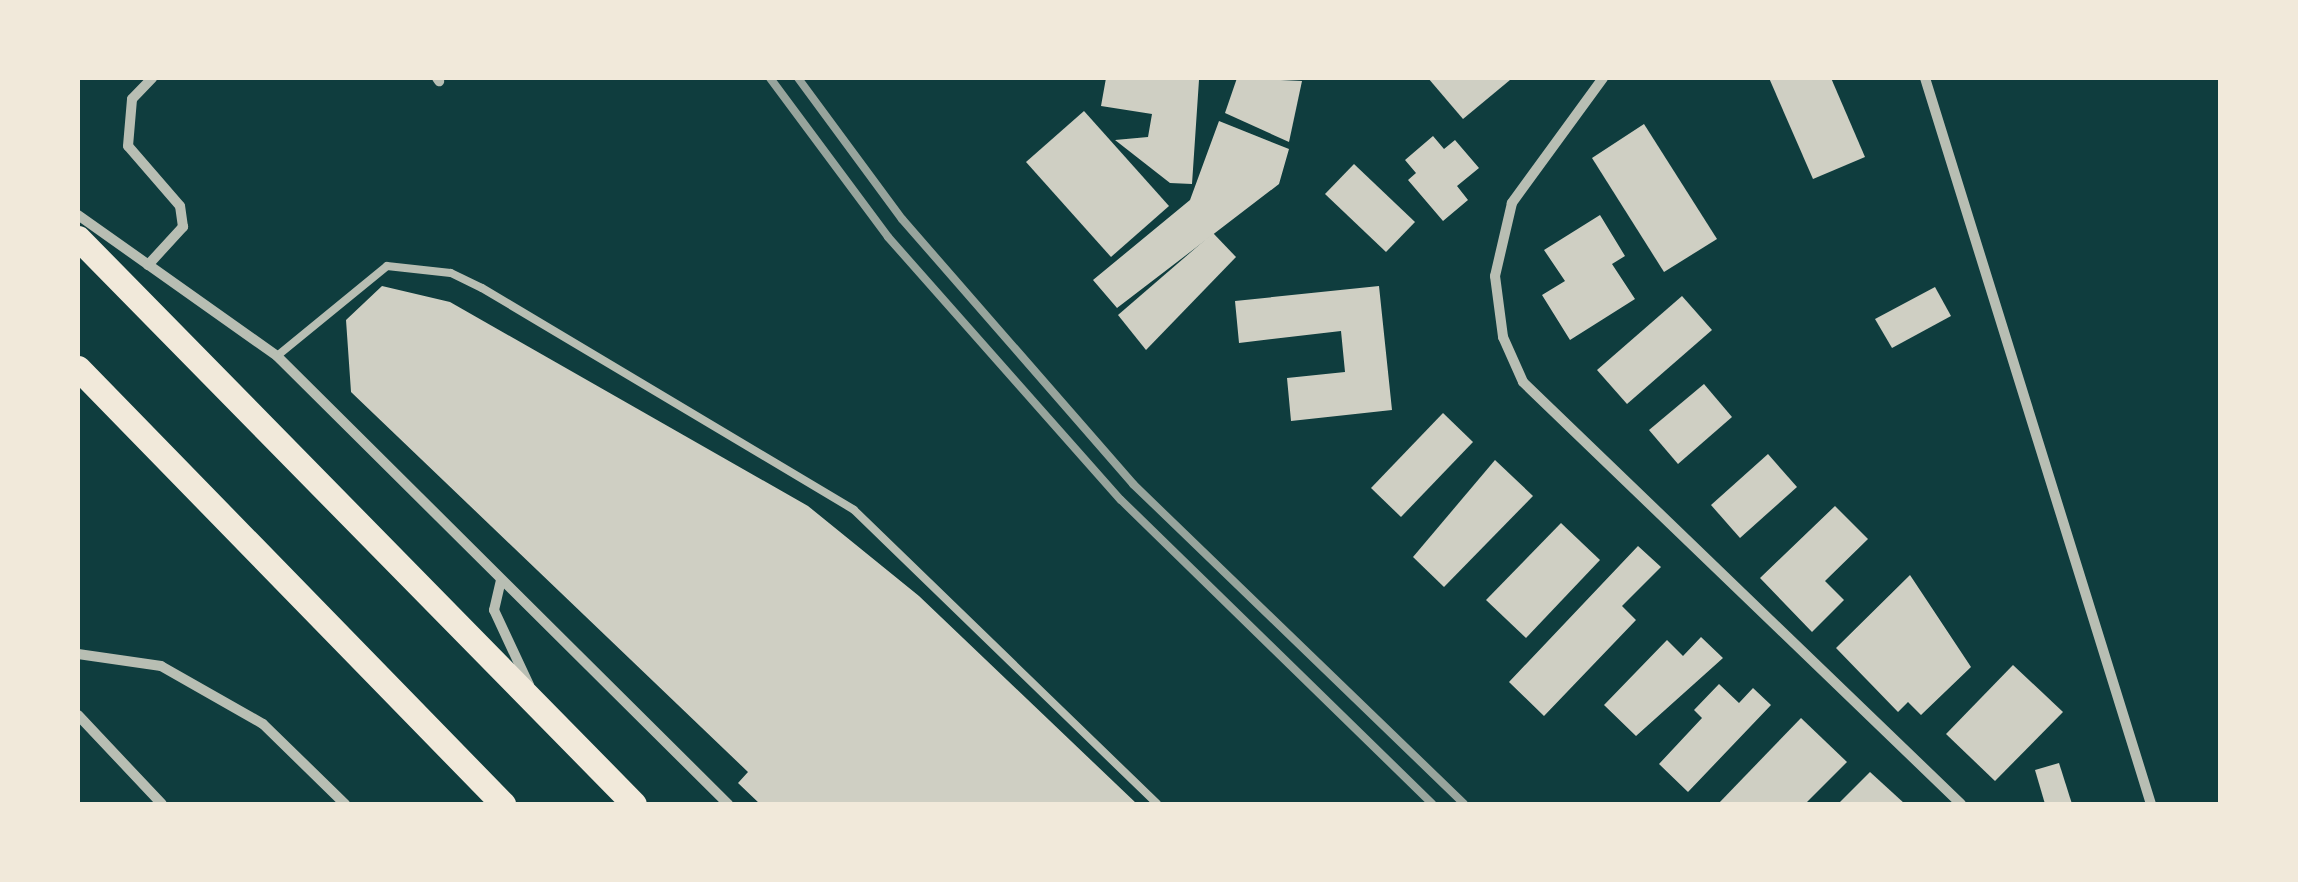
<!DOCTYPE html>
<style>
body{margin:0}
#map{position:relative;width:2298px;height:882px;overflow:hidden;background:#0f3d3e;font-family:"Public Sans",sans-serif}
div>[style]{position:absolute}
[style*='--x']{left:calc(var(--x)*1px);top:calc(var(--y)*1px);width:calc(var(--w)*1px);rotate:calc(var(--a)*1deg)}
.building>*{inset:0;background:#cfcfc3}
.service>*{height:8px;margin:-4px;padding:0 4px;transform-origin:4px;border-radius:4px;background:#b8beb3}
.minor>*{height:10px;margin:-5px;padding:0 5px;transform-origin:5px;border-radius:5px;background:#b8beb3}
.trunk>*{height:25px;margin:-12.5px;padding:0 12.5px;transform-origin:12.5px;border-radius:12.5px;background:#f1e9da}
.rail>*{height:8px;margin:-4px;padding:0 4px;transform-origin:4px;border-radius:4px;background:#97a49c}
span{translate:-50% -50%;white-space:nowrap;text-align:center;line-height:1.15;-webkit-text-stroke:8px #f1e9da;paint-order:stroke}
.frame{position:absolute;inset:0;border:80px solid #f1e9da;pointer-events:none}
</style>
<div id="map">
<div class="building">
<i style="clip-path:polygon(1106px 78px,1199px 80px,1192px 184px,1170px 183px,1115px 140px,1148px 137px,1152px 114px,1101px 106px)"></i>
<i style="clip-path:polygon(1237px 78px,1302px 81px,1289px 142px,1225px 113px)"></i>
<i style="clip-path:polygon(1428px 78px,1507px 78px,1510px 80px,1463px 119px)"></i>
<i style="clip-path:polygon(1769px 78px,1831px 78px,1865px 157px,1813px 179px)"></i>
<i style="clip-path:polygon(1084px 111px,1169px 206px,1111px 257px,1026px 162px)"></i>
<i style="clip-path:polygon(1219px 121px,1289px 149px,1279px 184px,1117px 308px,1093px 280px,1190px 200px)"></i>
<i style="clip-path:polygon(1644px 124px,1717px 239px,1664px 272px,1592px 158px)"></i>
<i style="clip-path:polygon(1433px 136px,1444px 149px,1455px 140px,1479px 168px,1457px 186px,1468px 200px,1443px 221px,1408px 180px,1416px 173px,1405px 160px)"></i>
<i style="clip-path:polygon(1354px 164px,1415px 222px,1386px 252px,1325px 194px)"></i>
<i style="clip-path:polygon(1600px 215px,1625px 256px,1612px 264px,1635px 299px,1570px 340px,1542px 295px,1565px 281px,1544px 250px)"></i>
<i style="clip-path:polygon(1213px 233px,1236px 257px,1146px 350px,1118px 315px)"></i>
<i style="clip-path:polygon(382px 286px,450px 302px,808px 506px,919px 596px,1137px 804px,760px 804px,738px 783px,748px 772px,351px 392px,346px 320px)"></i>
<i style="clip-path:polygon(1379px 286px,1392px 410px,1291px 421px,1287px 378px,1345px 372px,1341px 331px,1239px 343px,1235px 301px)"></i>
<i style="clip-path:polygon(1935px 287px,1951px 316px,1892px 348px,1875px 319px)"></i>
<i style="clip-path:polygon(1682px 296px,1712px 330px,1627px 404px,1597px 370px)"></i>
<i style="clip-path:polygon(1704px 384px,1732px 417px,1678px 464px,1649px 430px)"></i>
<i style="clip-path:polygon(1443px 413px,1473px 442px,1401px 517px,1371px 488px)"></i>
<i style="clip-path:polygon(1768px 454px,1797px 487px,1740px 538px,1711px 505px)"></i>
<i style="clip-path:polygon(1495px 460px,1533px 496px,1444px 587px,1413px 557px)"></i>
<i style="clip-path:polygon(1835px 506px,1868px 539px,1825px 581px,1844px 600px,1812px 632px,1760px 578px)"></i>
<i style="clip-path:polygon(1561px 523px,1600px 560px,1526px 638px,1486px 600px)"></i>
<i style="clip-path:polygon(1638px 546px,1661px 567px,1622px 606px,1636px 620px,1544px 716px,1509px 682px)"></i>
<i style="clip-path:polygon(1910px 575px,1971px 667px,1921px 715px,1908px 702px,1898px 712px,1836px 648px)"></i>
<i style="clip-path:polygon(1701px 637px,1723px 658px,1636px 736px,1604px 705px,1667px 640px,1683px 656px)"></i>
<i style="clip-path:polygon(2013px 665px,2063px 712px,1995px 781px,1946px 734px)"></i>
<i style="clip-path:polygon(1719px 684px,1739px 703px,1753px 688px,1771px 705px,1688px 792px,1659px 764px,1702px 718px,1694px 710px)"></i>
<i style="clip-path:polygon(1801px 718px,1847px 762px,1805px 804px,1718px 804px)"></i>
<i style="clip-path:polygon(2059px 763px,2072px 804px,2045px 804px,2035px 770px)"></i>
<i style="clip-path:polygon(1870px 772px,1905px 804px,1838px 804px)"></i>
</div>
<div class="service">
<i style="--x:277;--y:356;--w:142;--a:-39.3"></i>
<i style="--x:387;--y:266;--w:64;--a:6.2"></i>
<i style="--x:451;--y:273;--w:34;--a:26"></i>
<i style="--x:482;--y:288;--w:433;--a:30.8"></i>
<i style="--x:854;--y:510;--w:422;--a:44.1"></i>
</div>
<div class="minor">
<i style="--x:437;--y:78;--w:4;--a:56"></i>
<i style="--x:1603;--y:78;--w:155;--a:126.1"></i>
<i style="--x:1512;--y:203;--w:75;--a:103.1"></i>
<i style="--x:1495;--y:276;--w:62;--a:82.5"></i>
<i style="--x:1503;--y:337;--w:49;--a:66"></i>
<i style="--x:1523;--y:382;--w:608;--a:43.93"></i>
<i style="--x:1925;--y:78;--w:760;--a:72.71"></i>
<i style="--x:78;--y:215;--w:244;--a:35.3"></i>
<i style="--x:277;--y:356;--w:636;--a:44.81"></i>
<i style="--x:148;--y:265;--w:52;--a:-47.4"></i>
<i style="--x:183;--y:227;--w:21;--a:-98"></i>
<i style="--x:180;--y:206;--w:79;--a:-130.9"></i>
<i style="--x:128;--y:146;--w:47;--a:-85.1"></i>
<i style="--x:132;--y:99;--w:29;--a:-46"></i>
<i style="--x:501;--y:580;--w:31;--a:103"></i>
<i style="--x:494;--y:610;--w:83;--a:65"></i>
<i style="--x:78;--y:654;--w:84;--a:8.2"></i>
<i style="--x:161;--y:666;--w:117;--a:29.6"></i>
<i style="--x:263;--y:724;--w:115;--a:44.3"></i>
<i style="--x:78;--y:715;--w:122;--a:46.7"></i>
</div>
<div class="trunk">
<i style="--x:78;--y:238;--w:793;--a:45.51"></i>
<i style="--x:78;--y:368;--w:609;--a:45.73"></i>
</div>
<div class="rail">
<i style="--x:770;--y:78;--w:198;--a:53.4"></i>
<i style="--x:888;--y:237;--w:351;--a:48.5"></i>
<i style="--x:1121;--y:500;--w:435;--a:44.3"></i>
<i style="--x:798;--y:78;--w:175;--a:53.6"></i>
<i style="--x:902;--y:219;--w:352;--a:48.9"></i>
<i style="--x:1133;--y:484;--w:460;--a:44"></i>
</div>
<div class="frame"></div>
</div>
